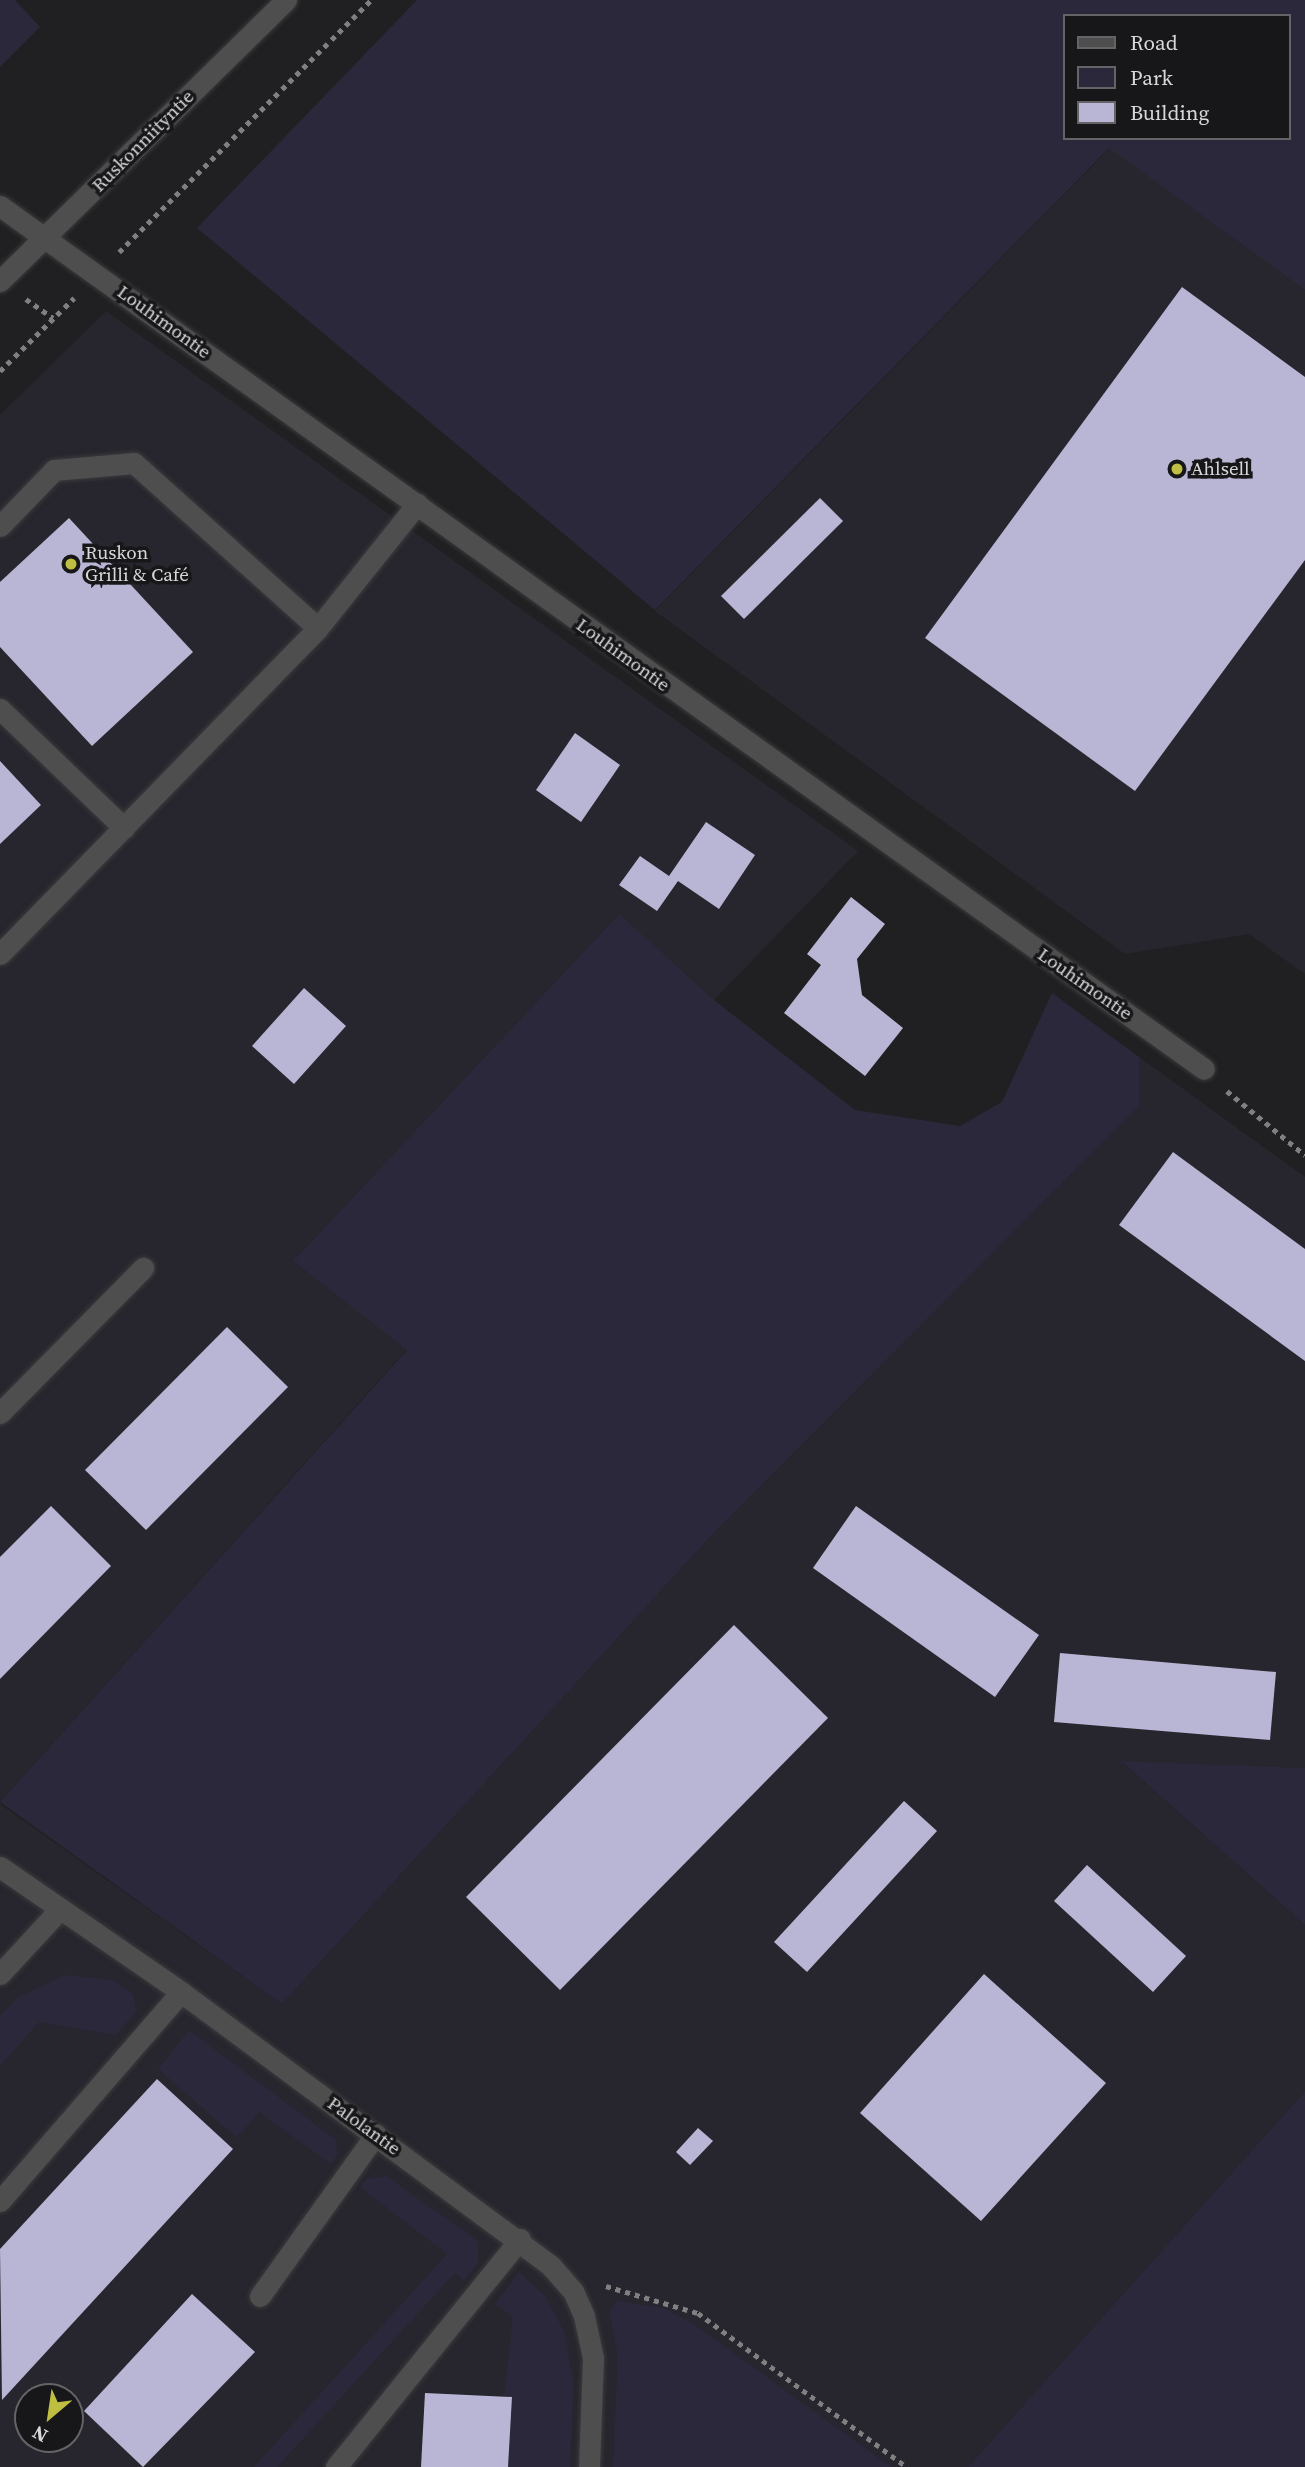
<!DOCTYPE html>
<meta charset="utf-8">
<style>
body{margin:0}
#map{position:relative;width:1305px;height:2467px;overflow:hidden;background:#202022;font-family:"Source Serif 4",serif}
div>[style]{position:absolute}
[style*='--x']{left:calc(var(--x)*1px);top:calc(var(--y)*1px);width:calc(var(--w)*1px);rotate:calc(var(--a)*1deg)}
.built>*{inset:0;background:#27262e}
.green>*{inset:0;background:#2a283a}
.building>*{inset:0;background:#b9b6d5}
.path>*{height:4.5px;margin-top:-2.25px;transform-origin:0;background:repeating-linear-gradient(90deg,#808081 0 5px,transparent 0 10px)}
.roads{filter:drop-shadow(0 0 2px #3a3a3c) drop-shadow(0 0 2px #3a3a3c)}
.minor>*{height:21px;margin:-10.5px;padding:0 10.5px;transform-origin:10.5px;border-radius:10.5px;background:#4e4e4f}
.dots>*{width:19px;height:19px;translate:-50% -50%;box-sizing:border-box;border:4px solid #171719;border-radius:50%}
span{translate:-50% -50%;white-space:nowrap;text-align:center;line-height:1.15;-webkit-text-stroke:7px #171719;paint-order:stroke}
.street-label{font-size:19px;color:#d8d8d9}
.poi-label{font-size:19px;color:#d8d8d9}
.left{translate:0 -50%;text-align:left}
.legend{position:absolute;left:1063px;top:14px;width:228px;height:126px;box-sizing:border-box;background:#171719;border:2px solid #646466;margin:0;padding:9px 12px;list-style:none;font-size:21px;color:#d8d8d9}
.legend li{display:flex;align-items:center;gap:14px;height:35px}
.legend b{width:35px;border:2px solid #646466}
.north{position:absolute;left:14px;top:2383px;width:70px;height:70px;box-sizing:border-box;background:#171719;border:2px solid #646466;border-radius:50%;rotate:209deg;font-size:19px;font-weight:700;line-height:28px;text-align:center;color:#d8d8d9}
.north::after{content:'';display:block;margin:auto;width:24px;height:32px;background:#bebe42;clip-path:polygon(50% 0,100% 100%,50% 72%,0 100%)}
</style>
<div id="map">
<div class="built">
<i style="clip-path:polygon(1110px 148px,1305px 290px,1305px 974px,1249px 934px,1125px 954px,655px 611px)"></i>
<i style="clip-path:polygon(106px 311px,858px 851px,714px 1000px,618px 915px,293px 1261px,407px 1349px,0 1802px,0 415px)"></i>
<i style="clip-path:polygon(evenodd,1139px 1057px,1305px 1177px,1305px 1768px,1122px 1762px,1305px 1925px,1305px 2091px,968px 2467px,0 2467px,0 1804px,282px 2004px,712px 1535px,1139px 1106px,1139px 1057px,28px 2397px,70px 2397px,70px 2439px,28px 2439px,28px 2397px)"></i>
</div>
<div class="green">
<i style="clip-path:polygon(0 0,15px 0,40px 27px,0 67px)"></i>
<i style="clip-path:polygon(evenodd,417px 0,1305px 0,1305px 290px,1109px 148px,655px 610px,197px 228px,417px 0,1065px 16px,1289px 16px,1289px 138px,1065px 138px,1065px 16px)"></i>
<i style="clip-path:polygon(619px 914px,714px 1000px,855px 1110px,960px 1126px,1002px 1102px,1052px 993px,1139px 1057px,1139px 1106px,712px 1535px,282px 2004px,0 1802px,407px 1350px,293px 1261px)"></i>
<i style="clip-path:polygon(1121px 1761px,1305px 1768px,1305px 1925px)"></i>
<i style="clip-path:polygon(65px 1975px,112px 1980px,133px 1994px,136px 2012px,116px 2035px,39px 2022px,0 2066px,0 2016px,17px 1998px)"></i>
<i style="clip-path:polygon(189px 2030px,336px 2140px,337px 2155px,331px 2164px,259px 2112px,237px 2138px,158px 2069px)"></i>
<i style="clip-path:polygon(1305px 2091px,1305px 2467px,968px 2467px)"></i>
<i style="clip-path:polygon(386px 2176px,478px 2241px,478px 2263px,464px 2281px,455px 2273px,277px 2467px,254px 2467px,447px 2254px,360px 2187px,366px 2179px)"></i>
<i style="clip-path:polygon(519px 2272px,545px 2296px,564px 2331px,574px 2383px,570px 2467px,508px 2467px,512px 2398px,504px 2397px,513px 2317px,495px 2304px)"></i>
<i style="clip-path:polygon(617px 2301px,663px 2308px,692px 2323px,891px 2467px,613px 2467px,618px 2355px,609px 2312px)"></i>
</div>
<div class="building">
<i style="clip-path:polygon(1182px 287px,1305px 377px,1305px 560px,1135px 791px,925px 638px)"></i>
<i style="clip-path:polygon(820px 498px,843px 521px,744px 619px,721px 596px)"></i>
<i style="clip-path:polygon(69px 518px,193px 652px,92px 746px,0 647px,0 582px)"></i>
<i style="clip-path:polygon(575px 733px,620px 765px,581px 822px,536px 790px)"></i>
<i style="clip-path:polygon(0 761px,41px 805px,0 844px)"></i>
<i style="clip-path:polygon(706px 822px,755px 855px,719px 909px,678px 881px,657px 911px,619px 885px,640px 856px,669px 876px)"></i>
<i style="clip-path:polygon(851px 897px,885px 924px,857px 959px,862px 995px,903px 1028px,865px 1076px,784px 1013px,821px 965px,807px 954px)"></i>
<i style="clip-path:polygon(304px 988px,346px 1026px,294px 1084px,252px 1046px)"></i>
<i style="clip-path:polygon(1173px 1152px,1305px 1249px,1305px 1361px,1119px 1225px)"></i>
<i style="clip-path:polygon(227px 1327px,288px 1387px,146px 1530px,85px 1470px)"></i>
<i style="clip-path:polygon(51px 1506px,111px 1566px,0 1679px,0 1557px)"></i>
<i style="clip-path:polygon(856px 1506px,1039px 1635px,995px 1697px,813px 1568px)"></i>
<i style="clip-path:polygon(734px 1625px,828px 1718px,560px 1990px,466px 1897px)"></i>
<i style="clip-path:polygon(1060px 1653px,1276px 1672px,1270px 1740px,1054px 1722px)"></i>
<i style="clip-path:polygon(904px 1801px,937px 1831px,807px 1972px,774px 1942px)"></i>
<i style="clip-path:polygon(1087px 1865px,1186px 1956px,1153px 1992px,1054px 1901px)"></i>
<i style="clip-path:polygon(984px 1974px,1106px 2083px,981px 2221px,860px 2113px)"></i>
<i style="clip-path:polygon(157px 2079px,233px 2149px,2px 2400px,0 2249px)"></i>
<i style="clip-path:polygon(698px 2128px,713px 2141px,690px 2165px,676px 2152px)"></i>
<i style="clip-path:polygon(192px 2294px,255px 2352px,143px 2467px,84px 2411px)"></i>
<i style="clip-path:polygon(425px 2393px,512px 2397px,508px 2467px,421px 2467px)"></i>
</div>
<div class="path">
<i style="--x:119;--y:252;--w:356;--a:-45"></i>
<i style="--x:26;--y:299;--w:33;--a:35"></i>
<i style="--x:0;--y:371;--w:104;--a:-44.6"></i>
<i style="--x:1227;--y:1091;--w:101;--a:39.4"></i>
<i style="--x:606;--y:2286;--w:96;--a:16.4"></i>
<i style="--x:698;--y:2313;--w:260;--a:36.4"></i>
</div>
<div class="roads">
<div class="minor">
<i style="--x:0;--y:206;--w:1481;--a:35.63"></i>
<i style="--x:0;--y:281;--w:401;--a:-44.5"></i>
<i style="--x:0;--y:526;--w:78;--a:-46"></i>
<i style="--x:54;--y:470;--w:80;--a:-5"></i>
<i style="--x:134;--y:463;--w:247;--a:41.9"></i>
<i style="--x:0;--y:709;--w:172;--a:43.8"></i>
<i style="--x:0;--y:954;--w:455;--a:-45.7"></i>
<i style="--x:318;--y:628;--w:159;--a:-51.4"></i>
<i style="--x:0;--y:1413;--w:204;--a:-45.4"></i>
<i style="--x:0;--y:1867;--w:220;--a:34.6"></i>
<i style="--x:181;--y:1992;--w:460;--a:36.5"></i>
<i style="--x:551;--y:2266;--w:33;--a:49"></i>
<i style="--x:573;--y:2291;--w:27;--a:66"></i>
<i style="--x:584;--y:2316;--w:43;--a:77.9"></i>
<i style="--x:593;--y:2358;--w:109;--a:92.1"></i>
<i style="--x:0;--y:1974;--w:87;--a:-47.3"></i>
<i style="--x:0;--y:2201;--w:276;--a:-49.1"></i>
<i style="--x:260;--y:2296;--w:199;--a:-54.4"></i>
<i style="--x:336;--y:2467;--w:293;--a:-51.1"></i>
</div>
</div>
<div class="dots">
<i style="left:1177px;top:469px;background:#bebe42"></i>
<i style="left:71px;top:564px;background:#bebe42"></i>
</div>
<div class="street-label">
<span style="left:143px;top:141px;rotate:-45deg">Ruskonniityntie</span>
<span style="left:164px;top:322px;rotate:36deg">Louhimontie</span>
<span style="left:623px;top:655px;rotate:36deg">Louhimontie</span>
<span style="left:1085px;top:984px;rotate:35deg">Louhimontie</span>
<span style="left:364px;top:2126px;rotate:36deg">Palolantie</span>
</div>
<div class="poi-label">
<span class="left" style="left:1191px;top:469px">Ahlsell</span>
<span class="left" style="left:85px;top:564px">Ruskon<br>Grilli &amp; Café</span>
</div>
<ul class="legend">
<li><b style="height:9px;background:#4e4e4f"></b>Road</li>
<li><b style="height:19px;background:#2a283a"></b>Park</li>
<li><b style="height:19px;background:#b9b6d5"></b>Building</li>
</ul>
<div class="north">N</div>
</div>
